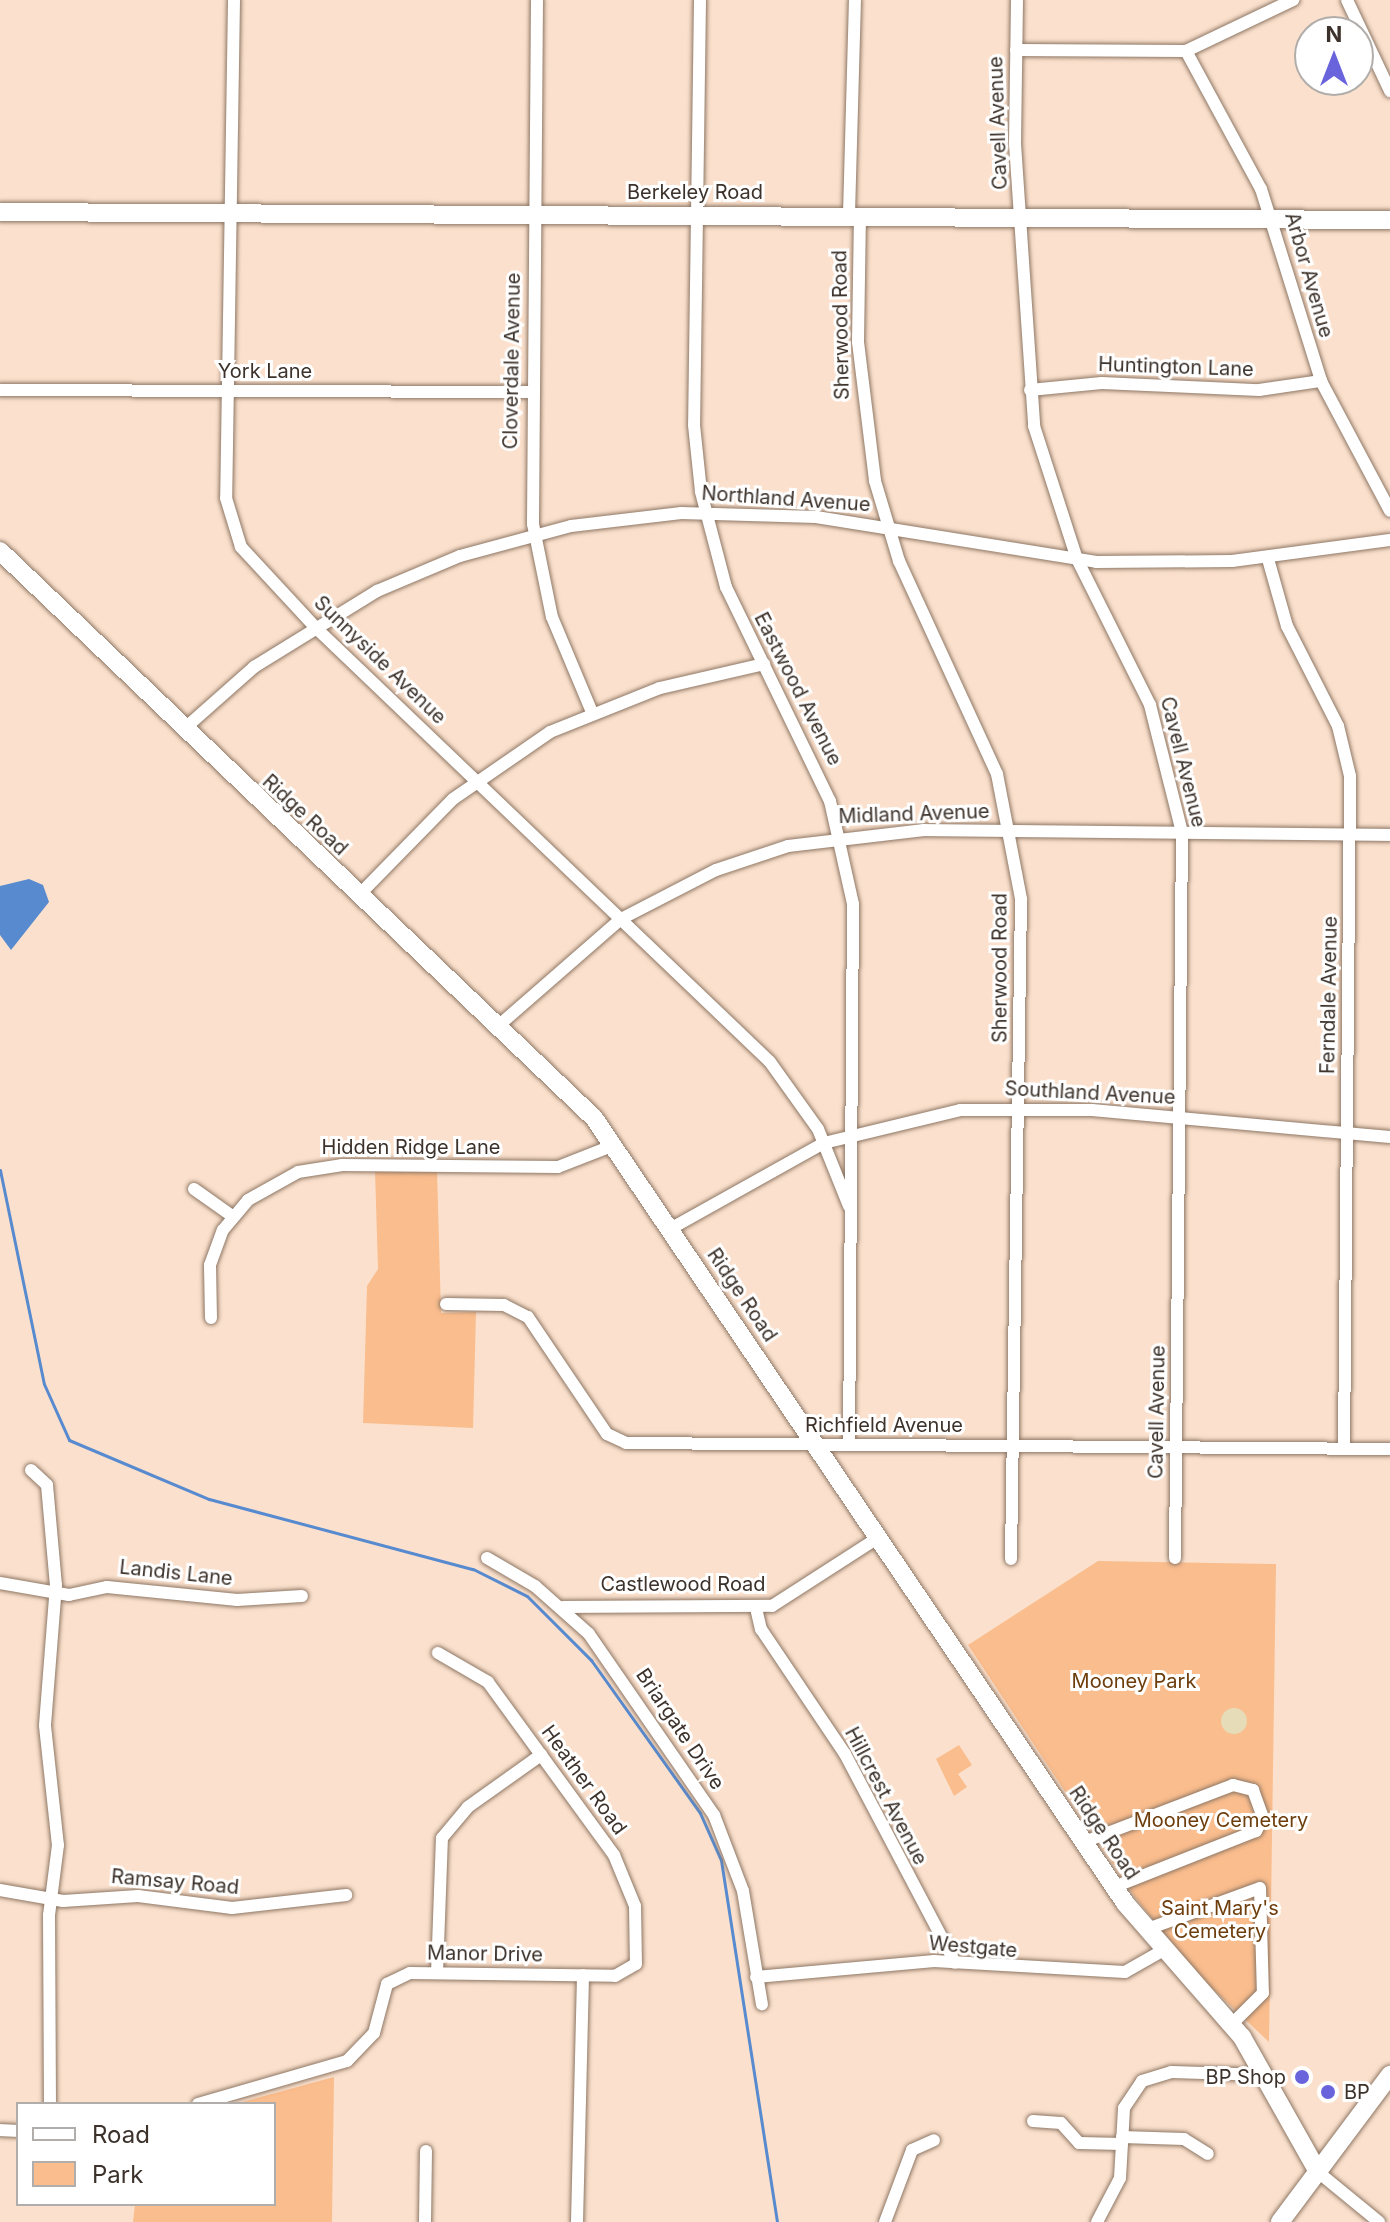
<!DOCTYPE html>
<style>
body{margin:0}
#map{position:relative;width:1390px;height:2222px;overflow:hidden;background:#fbe1cd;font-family:Inter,sans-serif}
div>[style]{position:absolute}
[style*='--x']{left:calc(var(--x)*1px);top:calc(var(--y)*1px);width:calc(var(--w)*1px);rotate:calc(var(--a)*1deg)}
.green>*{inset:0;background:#fabd8d}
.sand>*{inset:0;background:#e6dcb7}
.round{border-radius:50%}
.water>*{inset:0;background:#578acf}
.stream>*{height:3px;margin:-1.5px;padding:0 1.5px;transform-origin:1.5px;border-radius:1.5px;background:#578acf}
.roads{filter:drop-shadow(0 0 2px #8e7765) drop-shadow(0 0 2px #8e7765)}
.street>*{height:12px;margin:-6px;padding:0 6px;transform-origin:6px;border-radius:6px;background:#fff}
.secondary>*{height:18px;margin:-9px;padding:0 9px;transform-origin:9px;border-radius:9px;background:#fff}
.dots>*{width:22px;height:22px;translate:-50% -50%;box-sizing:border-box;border:4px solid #fff;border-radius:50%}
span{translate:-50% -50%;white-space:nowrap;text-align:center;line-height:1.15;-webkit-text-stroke:6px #fff;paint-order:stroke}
.street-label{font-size:20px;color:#3c322b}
.park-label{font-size:20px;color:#6d3d0c}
.poi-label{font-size:20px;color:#3c322b}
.right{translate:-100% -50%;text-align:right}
.left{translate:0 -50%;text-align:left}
.legend{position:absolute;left:16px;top:2102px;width:260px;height:104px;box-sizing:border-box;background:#fff;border:2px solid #b1adaa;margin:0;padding:10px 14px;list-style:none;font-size:24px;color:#3c322b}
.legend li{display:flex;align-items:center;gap:16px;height:40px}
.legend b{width:40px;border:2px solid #b1adaa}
.north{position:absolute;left:1294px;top:16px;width:80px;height:80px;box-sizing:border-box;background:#fff;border:2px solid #b1adaa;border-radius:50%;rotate:0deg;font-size:22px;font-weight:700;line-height:32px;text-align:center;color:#3c322b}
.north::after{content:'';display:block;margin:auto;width:28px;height:36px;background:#6963dc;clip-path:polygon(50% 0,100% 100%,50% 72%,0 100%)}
</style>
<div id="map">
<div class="green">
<i style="clip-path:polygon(437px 1170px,441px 1313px,476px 1312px,473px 1428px,363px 1423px,367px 1286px,378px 1269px,375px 1171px)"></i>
<i style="clip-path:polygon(1098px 1561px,1276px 1564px,1269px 2042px,1197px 1974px,1135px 1897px,968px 1645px)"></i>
<i style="clip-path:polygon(959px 1745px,972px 1765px,958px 1774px,967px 1787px,954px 1796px,936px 1759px)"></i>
<i style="clip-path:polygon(334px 2077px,332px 2222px,133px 2222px,135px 2204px,274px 2204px,274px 2104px,235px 2104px)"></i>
</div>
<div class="sand">
<i class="round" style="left:1221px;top:1708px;width:26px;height:26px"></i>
</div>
<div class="water">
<i style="clip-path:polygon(29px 879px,43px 885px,49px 902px,11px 950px,0 935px,0 886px)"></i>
</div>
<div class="stream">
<i style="--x:0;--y:1170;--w:218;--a:78.4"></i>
<i style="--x:44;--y:1384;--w:61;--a:65.9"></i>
<i style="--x:69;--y:1440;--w:152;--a:22.9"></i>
<i style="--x:209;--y:1499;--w:273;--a:14.9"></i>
<i style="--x:473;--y:1569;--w:60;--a:26.6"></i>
<i style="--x:527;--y:1596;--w:91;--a:45"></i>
<i style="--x:591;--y:1660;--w:188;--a:54.5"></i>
<i style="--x:700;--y:1813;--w:51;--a:65.9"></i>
<i style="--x:721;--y:1860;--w:366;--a:81.2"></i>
</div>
<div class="roads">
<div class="street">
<i style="--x:234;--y:0;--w:498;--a:90.9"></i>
<i style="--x:226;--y:498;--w:51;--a:73"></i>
<i style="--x:241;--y:547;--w:109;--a:47.2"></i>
<i style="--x:315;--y:627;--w:629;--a:43.71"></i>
<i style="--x:770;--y:1062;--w:82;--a:54.4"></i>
<i style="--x:818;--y:1129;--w:83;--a:68.1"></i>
<i style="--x:537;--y:0;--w:524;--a:90.44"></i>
<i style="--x:533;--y:524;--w:95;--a:78.5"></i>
<i style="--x:552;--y:617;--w:103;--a:67.2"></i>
<i style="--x:700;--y:0;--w:425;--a:90.8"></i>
<i style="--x:694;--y:425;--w:67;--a:84"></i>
<i style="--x:701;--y:492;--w:98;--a:75.3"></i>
<i style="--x:726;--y:587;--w:238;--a:64.1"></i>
<i style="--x:830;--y:801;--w:106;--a:77.4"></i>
<i style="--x:853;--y:904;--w:541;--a:90.42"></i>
<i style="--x:1017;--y:0;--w:144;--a:90.8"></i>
<i style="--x:1015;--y:144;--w:283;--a:86.1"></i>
<i style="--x:1034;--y:426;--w:140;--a:72.1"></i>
<i style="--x:1077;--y:559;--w:163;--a:63.4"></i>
<i style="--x:1150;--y:705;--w:131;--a:75.9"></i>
<i style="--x:1182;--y:832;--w:726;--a:90.55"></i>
<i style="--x:1347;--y:0;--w:101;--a:64.7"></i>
<i style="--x:1016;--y:50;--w:170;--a:0.3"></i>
<i style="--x:1186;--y:51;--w:119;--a:-25.5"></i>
<i style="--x:1186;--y:51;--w:157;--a:61.5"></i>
<i style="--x:1261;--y:189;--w:201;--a:72.6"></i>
<i style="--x:1321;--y:381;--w:147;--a:62"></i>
<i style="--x:849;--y:214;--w:214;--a:-88.4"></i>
<i style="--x:860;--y:214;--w:128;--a:90.9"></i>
<i style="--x:858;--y:342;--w:140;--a:83"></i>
<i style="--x:875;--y:481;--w:84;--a:73.3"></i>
<i style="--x:899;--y:561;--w:234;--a:65.3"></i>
<i style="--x:997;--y:774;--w:127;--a:79.1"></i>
<i style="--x:1021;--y:899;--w:660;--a:90.87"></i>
<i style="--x:0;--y:390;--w:531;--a:0.22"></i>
<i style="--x:1030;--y:390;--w:72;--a:-5.6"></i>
<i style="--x:1102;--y:383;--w:157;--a:2.6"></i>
<i style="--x:1259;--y:390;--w:63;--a:-8.3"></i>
<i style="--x:1268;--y:559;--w:70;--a:74.2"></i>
<i style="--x:1287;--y:626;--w:112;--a:63"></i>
<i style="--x:1338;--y:726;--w:51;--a:76.5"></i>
<i style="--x:1350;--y:776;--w:673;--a:90.51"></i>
<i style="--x:184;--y:729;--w:94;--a:-41.5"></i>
<i style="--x:254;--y:667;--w:145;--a:-31.7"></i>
<i style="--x:377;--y:591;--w:90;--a:-22.9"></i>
<i style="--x:460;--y:556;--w:115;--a:-15.1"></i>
<i style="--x:571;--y:526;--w:111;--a:-6.7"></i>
<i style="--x:681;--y:513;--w:135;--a:1.7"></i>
<i style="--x:816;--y:517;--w:284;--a:9.1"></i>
<i style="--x:1096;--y:562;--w:136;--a:-0.4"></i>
<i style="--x:1232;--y:561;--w:159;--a:-7.6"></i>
<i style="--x:359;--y:895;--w:134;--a:-45.6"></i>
<i style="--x:453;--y:799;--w:118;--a:-34.6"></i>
<i style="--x:550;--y:732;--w:118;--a:-21.8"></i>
<i style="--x:660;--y:688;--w:107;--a:-13"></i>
<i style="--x:497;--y:1027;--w:164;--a:-41.1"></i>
<i style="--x:621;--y:919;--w:107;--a:-27.3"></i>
<i style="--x:716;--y:870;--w:76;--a:-18.4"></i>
<i style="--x:788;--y:846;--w:137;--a:-6.7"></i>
<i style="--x:924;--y:830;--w:466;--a:0.6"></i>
<i style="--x:194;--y:1189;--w:47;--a:35.4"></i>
<i style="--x:670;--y:1229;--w:176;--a:-29.2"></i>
<i style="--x:824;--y:1143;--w:140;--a:-13.6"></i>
<i style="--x:960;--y:1110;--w:132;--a:0"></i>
<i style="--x:1092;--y:1110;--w:299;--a:5.2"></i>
<i style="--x:446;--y:1304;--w:58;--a:1"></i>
<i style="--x:504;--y:1305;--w:27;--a:27"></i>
<i style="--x:528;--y:1317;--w:141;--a:56"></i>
<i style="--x:607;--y:1434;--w:21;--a:25"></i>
<i style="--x:626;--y:1443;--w:764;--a:0.45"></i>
<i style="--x:211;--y:1318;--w:53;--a:-91.1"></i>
<i style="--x:210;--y:1265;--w:37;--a:-70"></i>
<i style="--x:223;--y:1230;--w:39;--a:-50"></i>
<i style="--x:248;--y:1200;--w:57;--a:-29.2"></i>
<i style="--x:298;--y:1172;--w:45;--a:-9"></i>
<i style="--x:342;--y:1165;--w:216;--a:0.5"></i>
<i style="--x:558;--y:1167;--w:58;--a:-21.3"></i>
<i style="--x:31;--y:1470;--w:22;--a:43"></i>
<i style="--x:47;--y:1485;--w:100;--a:84.9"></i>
<i style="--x:56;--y:1585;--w:141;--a:94.5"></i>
<i style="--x:45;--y:1726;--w:120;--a:83.8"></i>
<i style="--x:58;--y:1845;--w:71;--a:97.3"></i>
<i style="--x:49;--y:1915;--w:189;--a:89.7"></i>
<i style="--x:487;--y:1558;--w:56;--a:30.3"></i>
<i style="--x:535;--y:1586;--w:72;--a:41.6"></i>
<i style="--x:589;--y:1634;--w:220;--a:55.4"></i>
<i style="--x:714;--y:1815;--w:81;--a:69.1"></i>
<i style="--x:743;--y:1891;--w:115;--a:80.5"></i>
<i style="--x:0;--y:1583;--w:70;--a:9.9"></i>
<i style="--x:69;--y:1595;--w:39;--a:-12"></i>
<i style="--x:107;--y:1587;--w:131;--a:5.7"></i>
<i style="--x:237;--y:1600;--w:65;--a:-3.5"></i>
<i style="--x:563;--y:1607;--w:209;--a:-0.3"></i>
<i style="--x:772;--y:1606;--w:127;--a:-32.8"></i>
<i style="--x:756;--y:1608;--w:22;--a:77"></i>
<i style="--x:761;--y:1629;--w:151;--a:56.1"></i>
<i style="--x:845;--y:1754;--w:236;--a:62.2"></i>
<i style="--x:1084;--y:1842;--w:160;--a:-20.9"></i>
<i style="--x:1233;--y:1785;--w:21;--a:14"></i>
<i style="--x:1253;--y:1790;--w:30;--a:70"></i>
<i style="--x:1263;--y:1818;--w:15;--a:118"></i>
<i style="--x:1256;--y:1831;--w:153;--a:158.5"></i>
<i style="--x:0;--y:1890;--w:64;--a:9.9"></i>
<i style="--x:63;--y:1901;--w:75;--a:-3.8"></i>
<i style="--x:138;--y:1896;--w:95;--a:7.3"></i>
<i style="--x:232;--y:1908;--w:115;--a:-6.5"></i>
<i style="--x:1145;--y:1930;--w:122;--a:-20.1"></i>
<i style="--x:1260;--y:1888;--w:105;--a:88.4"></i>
<i style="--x:1263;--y:1993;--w:44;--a:135"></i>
<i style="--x:437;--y:1973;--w:135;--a:-87.9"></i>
<i style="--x:442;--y:1838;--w:40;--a:-50"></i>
<i style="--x:468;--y:1807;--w:90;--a:-35.5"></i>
<i style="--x:756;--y:1977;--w:179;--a:-5.1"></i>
<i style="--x:934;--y:1961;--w:191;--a:3.3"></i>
<i style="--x:1125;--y:1972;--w:40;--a:-29.7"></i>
<i style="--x:198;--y:2104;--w:155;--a:-16.1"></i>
<i style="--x:347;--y:2061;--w:39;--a:-46"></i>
<i style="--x:374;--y:2033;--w:51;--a:-75.1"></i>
<i style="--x:387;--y:1984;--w:25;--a:-26"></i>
<i style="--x:410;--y:1973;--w:205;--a:0.8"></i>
<i style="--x:615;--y:1976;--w:24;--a:-30"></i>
<i style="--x:636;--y:1964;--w:58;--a:-91"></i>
<i style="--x:635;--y:1906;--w:55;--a:-112.4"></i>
<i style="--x:614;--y:1855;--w:214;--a:-126.1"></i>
<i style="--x:488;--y:1682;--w:58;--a:-149.9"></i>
<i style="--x:1033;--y:2121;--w:28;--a:4"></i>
<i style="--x:1061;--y:2123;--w:27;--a:48"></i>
<i style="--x:1079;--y:2143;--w:43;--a:1.3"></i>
<i style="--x:0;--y:2130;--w:18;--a:3"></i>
<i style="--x:1122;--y:2137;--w:62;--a:1.8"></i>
<i style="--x:1184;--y:2139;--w:28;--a:32"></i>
<i style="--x:1318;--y:2172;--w:79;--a:39.3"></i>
<i style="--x:425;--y:2222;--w:71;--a:-89.2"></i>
<i style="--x:577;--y:2222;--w:247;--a:-88.6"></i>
<i style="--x:885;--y:2222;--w:77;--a:-69.4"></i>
<i style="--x:912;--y:2150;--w:24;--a:-24"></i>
<i style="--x:1097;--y:2222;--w:50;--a:-62.4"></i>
<i style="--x:1120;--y:2178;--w:70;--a:-86.7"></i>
<i style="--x:1124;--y:2108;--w:32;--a:-56"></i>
<i style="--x:1142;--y:2081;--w:30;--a:-17"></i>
<i style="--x:1171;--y:2072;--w:95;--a:1.8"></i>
</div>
<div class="secondary">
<i style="--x:0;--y:212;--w:1390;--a:0.33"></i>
<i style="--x:0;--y:551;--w:821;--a:43.67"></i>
<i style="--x:594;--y:1118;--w:948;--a:55.92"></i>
<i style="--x:1125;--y:1903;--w:178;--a:48.9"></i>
<i style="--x:1242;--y:2037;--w:155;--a:60.6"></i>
<i style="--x:1280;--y:2222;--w:184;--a:-53.2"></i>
</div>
</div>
<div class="dots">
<i style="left:1302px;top:2077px;background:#6963dc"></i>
<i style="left:1328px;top:2092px;background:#6963dc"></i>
</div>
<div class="street-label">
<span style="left:998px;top:123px;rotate:-92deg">Cavell Avenue</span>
<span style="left:695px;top:192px">Berkeley Road</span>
<span style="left:1309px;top:275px;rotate:74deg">Arbor Avenue</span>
<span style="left:841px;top:325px;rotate:-91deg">Sherwood Road</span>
<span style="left:512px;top:361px;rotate:-89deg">Cloverdale Avenue</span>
<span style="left:1176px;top:367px;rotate:2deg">Huntington Lane</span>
<span style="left:265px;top:371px">York Lane</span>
<span style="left:786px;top:499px;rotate:4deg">Northland Avenue</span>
<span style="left:380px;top:660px;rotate:44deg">Sunnyside Avenue</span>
<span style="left:798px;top:689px;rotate:63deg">Eastwood Avenue</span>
<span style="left:1183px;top:762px;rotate:76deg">Cavell Avenue</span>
<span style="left:914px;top:814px;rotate:-2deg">Midland Avenue</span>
<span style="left:305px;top:815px;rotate:43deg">Ridge Road</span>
<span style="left:1000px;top:968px;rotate:-90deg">Sherwood Road</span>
<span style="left:1329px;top:995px;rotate:-89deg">Ferndale Avenue</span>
<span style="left:1090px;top:1093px;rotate:3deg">Southland Avenue</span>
<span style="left:411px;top:1147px">Hidden Ridge Lane</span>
<span style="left:742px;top:1295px;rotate:56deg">Ridge Road</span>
<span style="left:1157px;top:1412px;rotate:-89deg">Cavell Avenue</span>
<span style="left:884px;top:1425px">Richfield Avenue</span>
<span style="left:176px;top:1573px;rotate:6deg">Landis Lane</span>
<span style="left:683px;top:1584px">Castlewood Road</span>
<span style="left:680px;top:1729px;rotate:56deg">Briargate Drive</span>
<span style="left:584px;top:1780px;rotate:54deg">Heather Road</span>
<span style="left:886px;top:1796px;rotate:62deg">Hillcrest Avenue</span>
<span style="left:1104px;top:1833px;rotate:56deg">Ridge Road</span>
<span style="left:175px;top:1882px;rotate:5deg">Ramsay Road</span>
<span style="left:973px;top:1947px;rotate:5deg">Westgate</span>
<span style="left:485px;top:1954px;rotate:1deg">Manor Drive</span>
</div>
<div class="park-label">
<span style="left:1134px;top:1681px">Mooney Park</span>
<span style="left:1221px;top:1820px">Mooney Cemetery</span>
<span style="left:1220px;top:1920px">Saint Mary's<br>Cemetery</span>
</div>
<div class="poi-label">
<span class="right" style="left:1286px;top:2077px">BP Shop</span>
<span class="left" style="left:1344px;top:2092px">BP</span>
</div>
<ul class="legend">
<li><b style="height:10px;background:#fff"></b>Road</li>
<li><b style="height:22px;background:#fabd8d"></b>Park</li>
</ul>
<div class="north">N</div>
</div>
